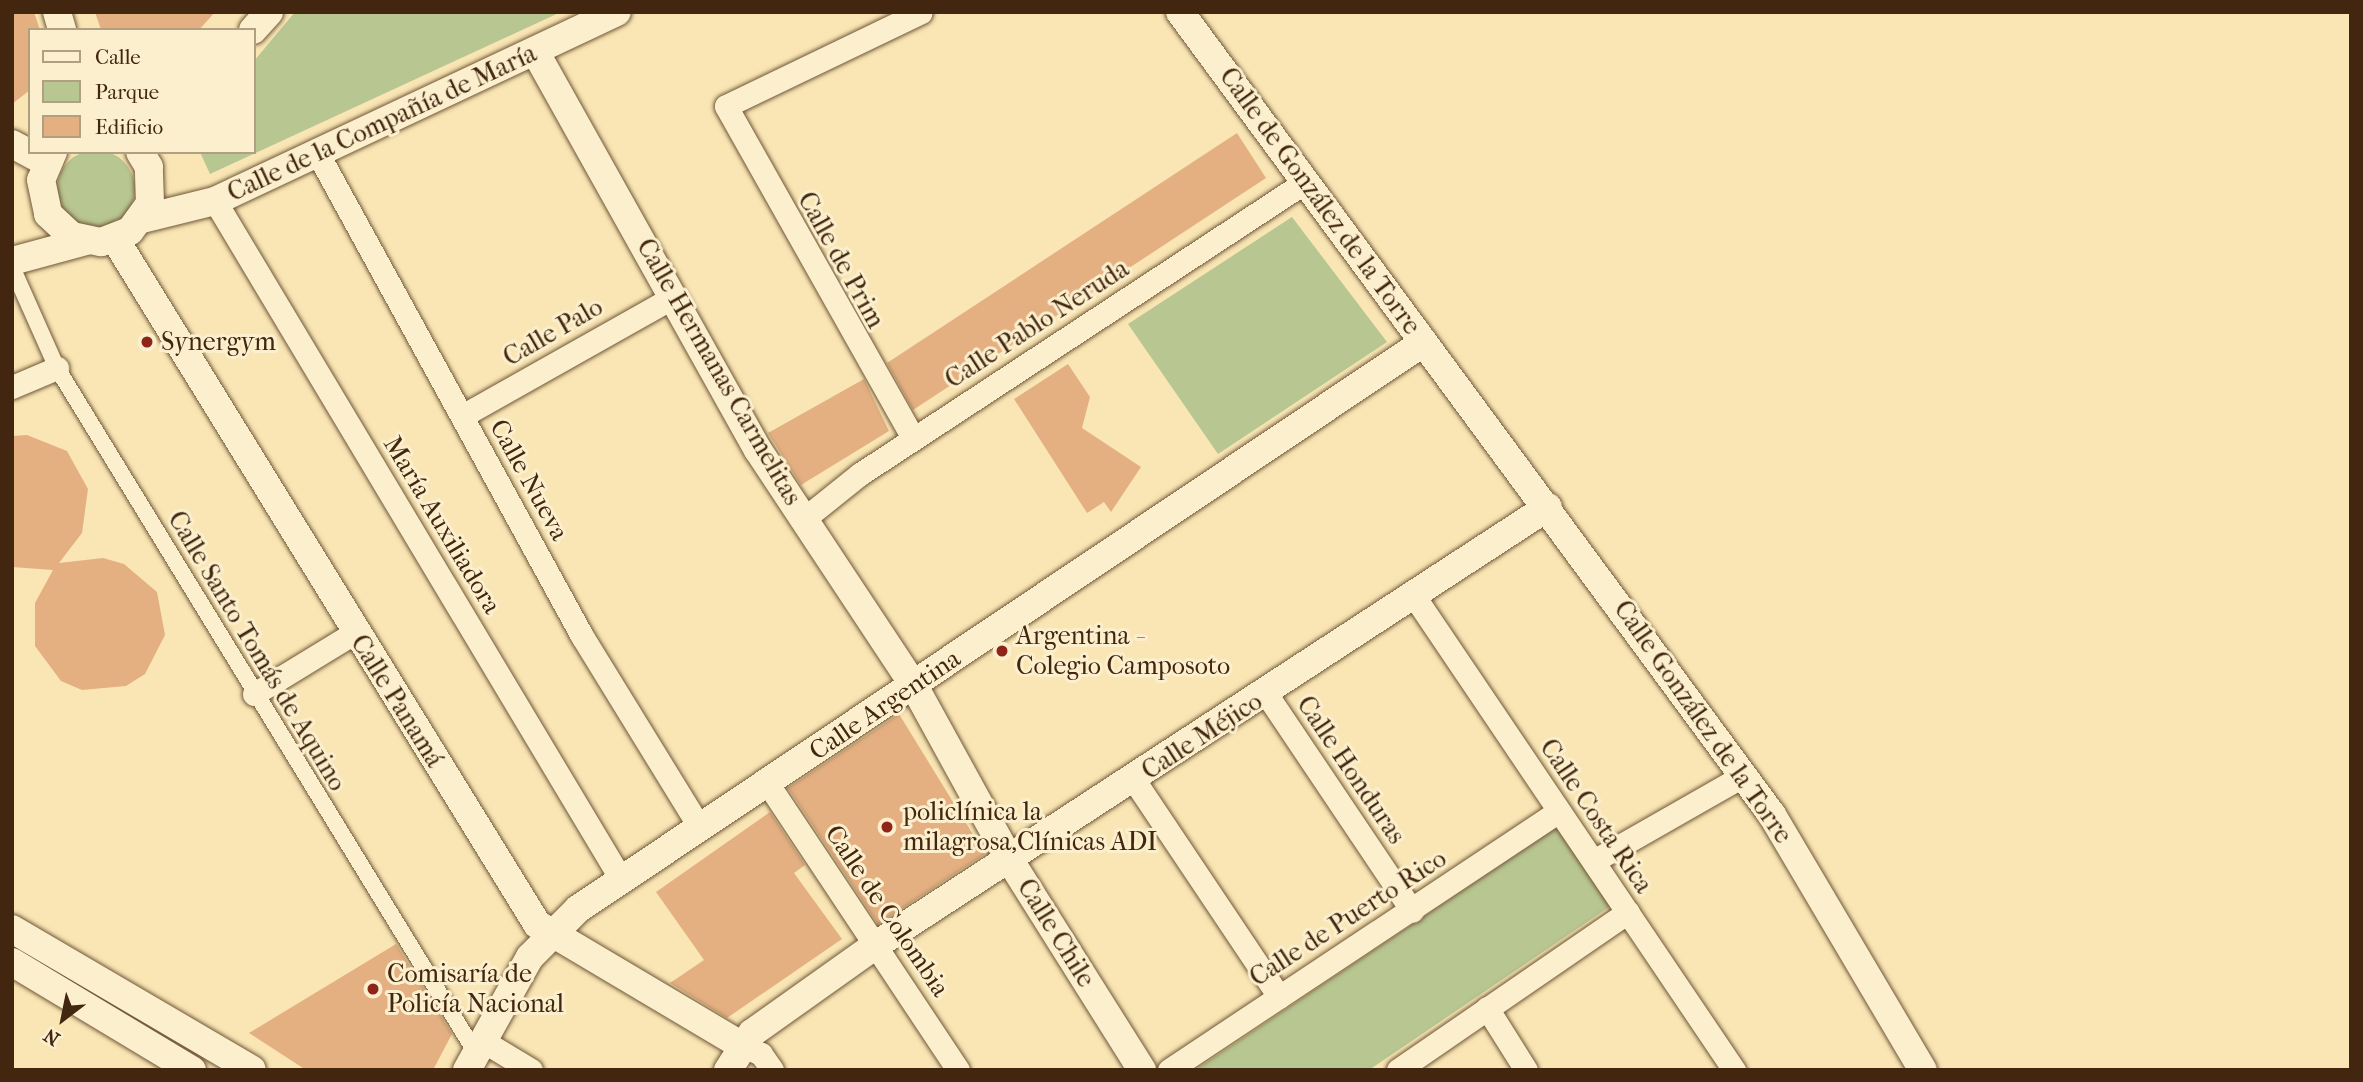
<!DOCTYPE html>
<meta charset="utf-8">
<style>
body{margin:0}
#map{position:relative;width:2363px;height:1082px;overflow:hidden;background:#f9e6b4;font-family:"IM FELL French Canon",serif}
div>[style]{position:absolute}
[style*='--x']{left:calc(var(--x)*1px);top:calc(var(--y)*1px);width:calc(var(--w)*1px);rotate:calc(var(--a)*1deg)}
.green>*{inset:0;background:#b8c691}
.round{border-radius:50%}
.building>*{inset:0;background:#e4b082}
.roads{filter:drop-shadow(0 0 2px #705638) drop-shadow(0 0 2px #705638)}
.pedestrian>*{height:16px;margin:-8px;padding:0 8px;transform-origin:8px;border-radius:8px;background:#fbefce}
.minor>*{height:23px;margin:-11.5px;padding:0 11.5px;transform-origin:11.5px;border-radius:11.5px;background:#fbefce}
.tertiary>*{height:28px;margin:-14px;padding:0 14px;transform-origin:14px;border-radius:14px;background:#fbefce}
.dots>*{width:19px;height:19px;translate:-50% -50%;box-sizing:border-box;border:4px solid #fbefce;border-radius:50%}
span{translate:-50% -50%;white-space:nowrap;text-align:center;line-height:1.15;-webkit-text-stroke:6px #fbefce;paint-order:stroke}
.street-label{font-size:26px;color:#42260f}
.poi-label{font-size:26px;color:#42260f}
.left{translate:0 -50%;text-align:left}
.frame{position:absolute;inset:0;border:14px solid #42260f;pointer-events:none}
.legend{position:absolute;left:28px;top:28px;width:228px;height:126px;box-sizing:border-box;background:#fbefce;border:2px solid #b19f82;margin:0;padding:9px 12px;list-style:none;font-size:21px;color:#42260f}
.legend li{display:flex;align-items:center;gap:14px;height:35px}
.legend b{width:35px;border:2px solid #b19f82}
.north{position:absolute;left:28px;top:984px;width:70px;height:70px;-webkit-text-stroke:5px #fbefce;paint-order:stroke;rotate:212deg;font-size:19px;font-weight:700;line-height:28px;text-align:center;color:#42260f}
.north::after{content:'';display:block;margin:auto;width:24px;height:32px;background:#42260f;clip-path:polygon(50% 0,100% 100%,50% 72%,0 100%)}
</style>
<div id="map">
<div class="green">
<i style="clip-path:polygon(295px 12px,561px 12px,210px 174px,200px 152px,254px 152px,254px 61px)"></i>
<i class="round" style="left:57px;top:150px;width:78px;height:78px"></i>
<i style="clip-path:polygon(1292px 217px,1387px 342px,1218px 454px,1128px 324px)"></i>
<i style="clip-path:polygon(1556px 828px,1612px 905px,1369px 1070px,1195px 1070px)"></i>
</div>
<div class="building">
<i style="clip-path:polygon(12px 12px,34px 12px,40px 30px,30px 30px,30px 90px,12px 104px)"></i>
<i style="clip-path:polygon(95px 12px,215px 12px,199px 30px,101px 30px)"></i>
<i style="clip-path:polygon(1237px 133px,1266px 178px,913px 410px,887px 363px)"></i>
<i style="clip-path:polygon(1068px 364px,1090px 397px,1082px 428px,1141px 467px,1111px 512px,1104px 502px,1087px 513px,1014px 399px)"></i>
<i style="clip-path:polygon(864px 379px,889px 431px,801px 485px,768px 433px)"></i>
<i style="clip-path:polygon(27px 435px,67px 451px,88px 489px,82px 533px,59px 563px,103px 558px,124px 564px,157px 592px,165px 635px,145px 674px,126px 686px,82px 690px,61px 681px,35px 646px,35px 603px,53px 570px,12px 567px,12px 436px)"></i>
<i style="clip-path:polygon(899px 714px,985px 854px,878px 924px,788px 788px)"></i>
<i style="clip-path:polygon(770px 812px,805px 865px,794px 873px,842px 939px,727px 1018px,670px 983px,704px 960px,656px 892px)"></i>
<i style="clip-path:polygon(396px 944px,452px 1034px,433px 1070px,306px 1070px,249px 1033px)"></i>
</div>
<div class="roads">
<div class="pedestrian">
<i style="--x:12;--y:267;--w:111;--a:66"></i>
<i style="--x:57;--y:368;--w:803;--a:58.55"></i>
</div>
<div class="minor">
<i style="--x:318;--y:154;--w:550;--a:61.29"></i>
<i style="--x:582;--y:636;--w:225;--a:58.4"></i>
<i style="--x:215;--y:201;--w:790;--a:59.09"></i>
<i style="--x:12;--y:387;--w:49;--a:-22.9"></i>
<i style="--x:462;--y:416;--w:242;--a:-29.4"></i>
<i style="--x:913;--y:438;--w:381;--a:-119.4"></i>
<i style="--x:726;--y:106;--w:216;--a:-25.7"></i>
<i style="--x:805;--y:518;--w:70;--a:-38.7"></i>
<i style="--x:860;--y:474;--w:532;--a:-33.27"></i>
<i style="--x:1412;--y:593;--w:576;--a:55.98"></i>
<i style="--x:254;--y:694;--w:117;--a:-31.4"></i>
<i style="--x:1267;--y:695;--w:260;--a:56.1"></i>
<i style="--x:1134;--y:780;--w:261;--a:56.2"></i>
<i style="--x:768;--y:784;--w:343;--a:56.4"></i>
<i style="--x:1597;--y:859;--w:169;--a:-29.7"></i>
<i style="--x:1487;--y:1008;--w:73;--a:57.8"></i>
<i style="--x:483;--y:1041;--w:56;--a:31.1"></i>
<i style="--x:741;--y:1045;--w:22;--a:24"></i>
<i style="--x:761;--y:1054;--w:19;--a:55"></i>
<i style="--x:1169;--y:1070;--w:467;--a:-33.6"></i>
<i style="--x:1398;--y:1070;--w:279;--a:-34.5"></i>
</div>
<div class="tertiary">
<i style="--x:57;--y:12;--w:19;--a:74"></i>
<i style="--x:1180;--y:12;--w:998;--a:53.6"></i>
<i style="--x:1772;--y:815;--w:296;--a:59.4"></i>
<i style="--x:253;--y:30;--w:24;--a:-48"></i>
<i style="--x:536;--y:53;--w:455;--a:60.8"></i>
<i style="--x:758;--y:450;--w:281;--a:56.5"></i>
<i style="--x:913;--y:684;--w:203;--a:61.2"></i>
<i style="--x:1011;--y:862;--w:246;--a:57.8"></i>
<i style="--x:12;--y:144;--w:38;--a:28"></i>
<i style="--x:53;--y:152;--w:30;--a:113"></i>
<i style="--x:41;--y:180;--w:35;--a:78"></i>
<i style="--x:48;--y:214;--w:33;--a:43"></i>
<i style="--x:72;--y:236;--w:30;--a:12"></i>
<i style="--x:101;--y:242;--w:31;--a:-21"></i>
<i style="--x:130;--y:231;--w:34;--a:-54"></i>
<i style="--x:150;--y:203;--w:36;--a:-92"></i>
<i style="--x:149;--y:167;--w:17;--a:-121"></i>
<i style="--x:142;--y:219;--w:75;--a:-13.9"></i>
<i style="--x:215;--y:201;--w:444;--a:-25.2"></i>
<i style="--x:115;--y:239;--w:805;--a:58.36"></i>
<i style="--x:537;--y:924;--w:237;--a:30.7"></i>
<i style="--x:12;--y:261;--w:77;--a:-15.1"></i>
<i style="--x:12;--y:929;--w:278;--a:30.4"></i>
<i style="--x:12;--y:962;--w:210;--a:31"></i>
<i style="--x:467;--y:1070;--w:129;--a:-60.9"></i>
<i style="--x:530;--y:957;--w:68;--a:-45"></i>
<i style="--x:578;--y:909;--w:1018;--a:-33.83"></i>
<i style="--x:728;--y:1070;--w:44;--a:-57"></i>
<i style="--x:752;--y:1033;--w:152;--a:-35.4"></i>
<i style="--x:876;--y:945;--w:802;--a:-33.1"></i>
</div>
</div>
<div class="dots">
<i style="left:147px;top:342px;background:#8f2418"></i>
<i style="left:1002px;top:651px;background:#8f2418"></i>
<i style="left:887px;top:827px;background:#8f2418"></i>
<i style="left:373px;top:989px;background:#8f2418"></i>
</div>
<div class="street-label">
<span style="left:382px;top:123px;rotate:-25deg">Calle de la Compañía de María</span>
<span style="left:1320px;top:201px;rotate:54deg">Calle de González de la Torre</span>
<span style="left:841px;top:260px;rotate:61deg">Calle de Prim</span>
<span style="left:1037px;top:324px;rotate:-33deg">Calle Pablo Neruda</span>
<span style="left:553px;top:332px;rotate:-30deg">Calle Palo</span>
<span style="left:719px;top:372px;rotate:60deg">Calle Hermanas Carmelitas</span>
<span style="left:529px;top:480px;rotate:61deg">Calle Nueva</span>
<span style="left:442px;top:525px;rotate:59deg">María Auxiliadora</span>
<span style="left:257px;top:651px;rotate:59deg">Calle Santo Tomás de Aquino</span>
<span style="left:397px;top:701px;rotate:58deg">Calle Panamá</span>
<span style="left:885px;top:705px;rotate:-34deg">Calle Argentina</span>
<span style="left:1703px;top:722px;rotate:55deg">Calle González de la Torre</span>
<span style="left:1202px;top:736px;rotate:-33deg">Calle Méjico</span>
<span style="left:1351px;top:770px;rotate:56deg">Calle Honduras</span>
<span style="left:1596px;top:816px;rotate:56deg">Calle Costa Rica</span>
<span style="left:887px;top:911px;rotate:56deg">Calle de Colombia</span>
<span style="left:1348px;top:918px;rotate:-33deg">Calle de Puerto Rico</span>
<span style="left:1056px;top:933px;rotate:58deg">Calle Chile</span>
</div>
<div class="poi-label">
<span class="left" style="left:161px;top:342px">Synergym</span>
<span class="left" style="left:1016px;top:651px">Argentina -<br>Colegio Camposoto</span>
<span class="left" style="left:903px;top:827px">policlínica la<br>milagrosa,Clínicas ADI</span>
<span class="left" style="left:387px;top:989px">Comisaría de<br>Policía Nacional</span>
</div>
<div class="frame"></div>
<ul class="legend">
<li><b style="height:9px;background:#fbefce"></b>Calle</li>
<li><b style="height:19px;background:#b8c691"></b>Parque</li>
<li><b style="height:19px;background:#e4b082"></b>Edificio</li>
</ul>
<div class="north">N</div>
</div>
